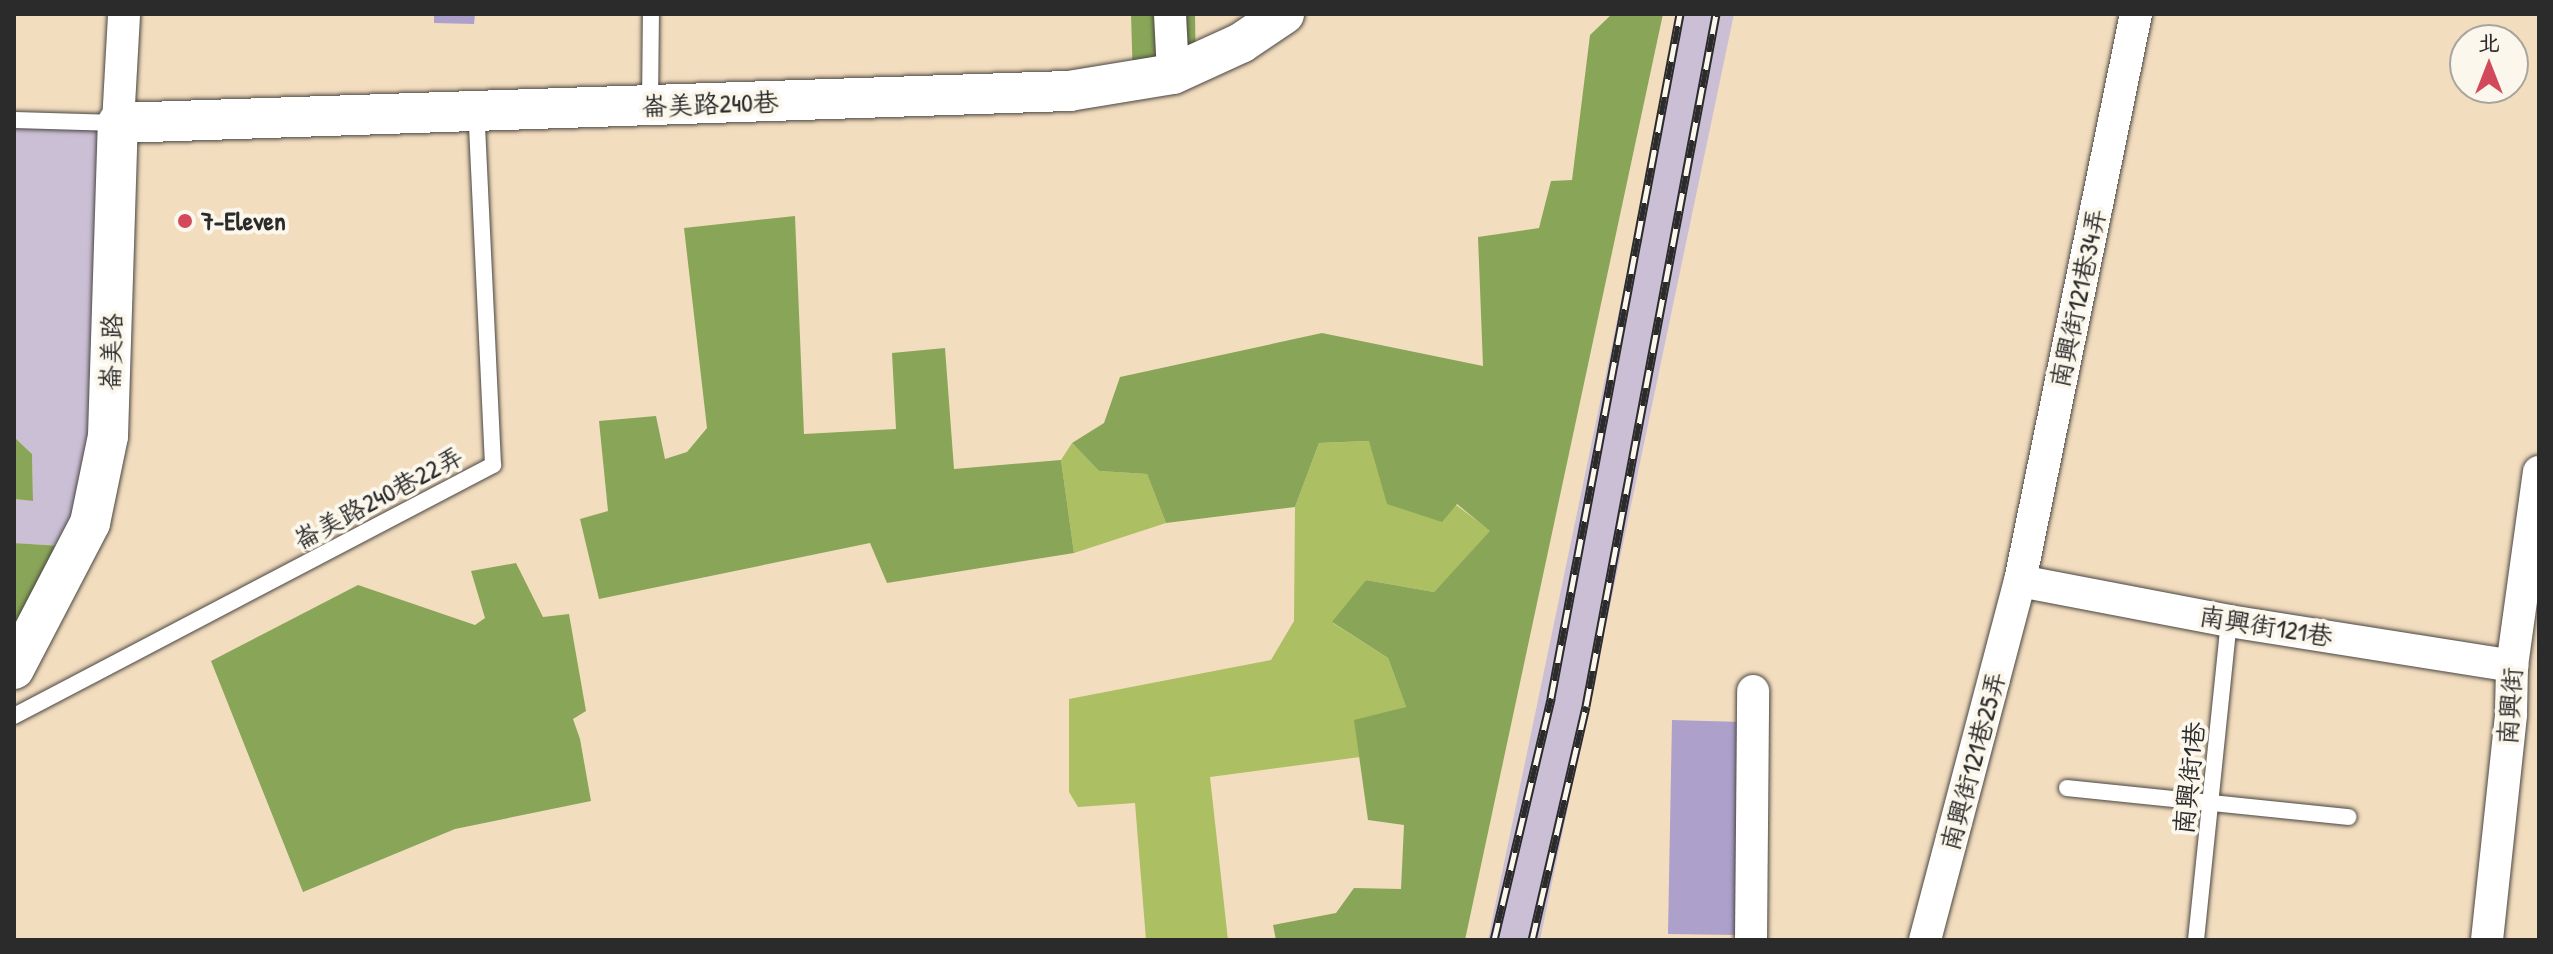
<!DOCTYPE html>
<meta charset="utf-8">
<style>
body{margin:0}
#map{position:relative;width:2553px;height:954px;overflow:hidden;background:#f3ddbf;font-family:"Patrick Hand","LXGW WenKai TC",sans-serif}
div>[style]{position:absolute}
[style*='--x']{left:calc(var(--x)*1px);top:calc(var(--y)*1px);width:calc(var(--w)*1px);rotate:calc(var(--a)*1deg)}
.industrial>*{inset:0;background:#cbbfd6}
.green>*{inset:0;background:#acbf62}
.forest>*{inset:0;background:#89a658}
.building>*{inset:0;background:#ada0cb}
.roads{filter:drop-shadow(0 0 2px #494641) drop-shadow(0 0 2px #494641)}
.service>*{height:16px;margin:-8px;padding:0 8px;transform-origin:8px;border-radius:8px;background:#fff}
.minor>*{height:32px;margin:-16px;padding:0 16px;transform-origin:16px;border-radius:16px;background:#fff}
.tertiary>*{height:40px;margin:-20px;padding:0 20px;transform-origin:20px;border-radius:20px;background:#fff}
.rail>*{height:9px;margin-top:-4.5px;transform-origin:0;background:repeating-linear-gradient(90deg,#fbf7ec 0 18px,#2b2b2b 0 36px);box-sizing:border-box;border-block:2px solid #2b2b2b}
.dots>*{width:22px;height:22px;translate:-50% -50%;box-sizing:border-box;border:4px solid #fbf7ec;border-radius:50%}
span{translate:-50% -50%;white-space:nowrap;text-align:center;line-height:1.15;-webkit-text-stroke:8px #fbf7ec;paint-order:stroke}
.street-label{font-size:26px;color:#2b2b2b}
.poi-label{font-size:26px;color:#2b2b2b;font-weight:700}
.left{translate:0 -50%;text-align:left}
.frame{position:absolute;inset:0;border:16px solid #2b2b2b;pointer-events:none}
.north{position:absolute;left:2449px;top:24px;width:80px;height:80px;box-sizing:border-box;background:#fbf7ec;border:2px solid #a8a59f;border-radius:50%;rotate:0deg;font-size:22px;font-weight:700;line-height:32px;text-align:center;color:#2b2b2b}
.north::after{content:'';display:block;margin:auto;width:28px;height:36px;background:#d1495b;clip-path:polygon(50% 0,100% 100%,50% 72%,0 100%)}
</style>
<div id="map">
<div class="industrial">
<i style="clip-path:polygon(1681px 14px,1734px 14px,1540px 940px,1488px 940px)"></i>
<i style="clip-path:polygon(14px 121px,129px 128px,92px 548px,14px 543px,14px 499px,33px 501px,32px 454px,14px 437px)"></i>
</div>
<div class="green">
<i style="clip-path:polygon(1370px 441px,1491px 531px,1434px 592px,1366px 580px,1333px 623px,1388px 658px,1406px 707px,1360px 757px,1210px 777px,1228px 940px,1146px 940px,1135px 803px,1078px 807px,1069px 792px,1069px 699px,1271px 660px,1294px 621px,1295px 507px,1319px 443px)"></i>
<i style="clip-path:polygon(1072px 443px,1099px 471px,1147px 474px,1166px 523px,1074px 553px,1061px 460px)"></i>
</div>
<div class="forest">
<i style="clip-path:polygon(1131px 14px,1195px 14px,1196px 77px,1133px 82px)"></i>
<i style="clip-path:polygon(1612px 14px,1663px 14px,1465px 940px,1276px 940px,1273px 925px,1336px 913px,1354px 888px,1401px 889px,1404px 825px,1368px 820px,1354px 720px,1406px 707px,1388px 658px,1332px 622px,1366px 580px,1434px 592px,1490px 531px,1457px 504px,1442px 522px,1387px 504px,1369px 441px,1319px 443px,1295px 507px,1166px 523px,1147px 474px,1099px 471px,1072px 443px,1104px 423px,1120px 377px,1322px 333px,1483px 366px,1478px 237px,1539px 228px,1551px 181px,1572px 180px,1590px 35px)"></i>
<i style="clip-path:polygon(795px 216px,804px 434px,896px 429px,892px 353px,945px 348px,954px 469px,1061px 460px,1074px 553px,887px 583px,870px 543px,599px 599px,580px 519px,608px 511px,599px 421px,656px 416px,665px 459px,687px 452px,707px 428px,684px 228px)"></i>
<i style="clip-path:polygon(14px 437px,32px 454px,33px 501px,14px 499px)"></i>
<i style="clip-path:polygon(14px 543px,92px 548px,46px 624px,14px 624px)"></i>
<i style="clip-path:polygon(516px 563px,543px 617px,569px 614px,586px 711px,573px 719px,580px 739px,591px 801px,455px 829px,303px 892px,211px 661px,358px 585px,475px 625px,485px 618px,471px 571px)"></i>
</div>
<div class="building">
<i style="clip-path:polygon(434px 14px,475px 14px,474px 24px,434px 23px)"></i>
<i style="clip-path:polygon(1672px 720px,1741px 722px,1737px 935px,1668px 934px)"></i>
</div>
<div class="roads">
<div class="service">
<i style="--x:650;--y:104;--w:90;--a:-89.4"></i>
<i style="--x:14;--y:120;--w:104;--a:1.7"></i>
<i style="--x:14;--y:716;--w:541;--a:-27.65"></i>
<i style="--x:493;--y:465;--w:354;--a:-92.7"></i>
<i style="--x:2067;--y:788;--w:283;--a:5.9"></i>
<i style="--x:2196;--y:940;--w:321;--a:-84.1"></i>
</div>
<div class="minor">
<i style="--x:1170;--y:14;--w:60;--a:87.1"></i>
<i style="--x:118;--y:123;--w:109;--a:-86.8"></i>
<i style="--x:2020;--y:581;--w:213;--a:10.8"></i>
<i style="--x:2229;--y:621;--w:287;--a:9"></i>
<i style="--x:1751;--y:940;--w:249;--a:-89.5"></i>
<i style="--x:1925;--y:940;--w:371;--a:-75.2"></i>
<i style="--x:2020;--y:581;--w:579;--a:-78.44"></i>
<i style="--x:2487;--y:940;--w:227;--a:-83.9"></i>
<i style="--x:2511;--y:714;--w:48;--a:-88.8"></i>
<i style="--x:2512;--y:666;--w:196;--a:-82.1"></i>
</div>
<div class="tertiary">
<i style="--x:14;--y:669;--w:165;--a:-62.5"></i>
<i style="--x:90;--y:523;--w:89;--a:-78.3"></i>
<i style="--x:108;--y:436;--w:313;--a:-88.2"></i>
<i style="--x:118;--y:123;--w:952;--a:-1.93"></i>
<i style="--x:1069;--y:91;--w:105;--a:-9.3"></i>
<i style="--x:1173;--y:74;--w:75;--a:-24.5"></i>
<i style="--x:1241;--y:43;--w:52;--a:-34"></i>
</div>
</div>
<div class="rail">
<i style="--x:1494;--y:940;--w:249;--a:-76.7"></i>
<i style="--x:1551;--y:698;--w:696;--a:-79.32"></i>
<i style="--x:1532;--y:940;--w:240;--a:-77"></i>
<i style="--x:1586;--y:706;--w:704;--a:-79.36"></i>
</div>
<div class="dots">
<i style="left:185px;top:221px;background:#d1495b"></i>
</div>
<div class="street-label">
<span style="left:710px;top:104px;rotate:-2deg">崙美路240巷</span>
<span style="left:2078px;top:298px;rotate:-78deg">南興街121巷34弄</span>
<span style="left:111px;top:352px;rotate:-88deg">崙美路</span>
<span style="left:378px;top:498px;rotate:-28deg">崙美路240巷22弄</span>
<span style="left:2266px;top:626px;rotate:9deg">南興街121巷</span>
<span style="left:2510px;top:706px;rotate:-86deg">南興街</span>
<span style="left:1973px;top:761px;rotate:-75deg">南興街121巷25弄</span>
<span style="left:2189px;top:778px;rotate:-84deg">南興街1巷</span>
</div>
<div class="poi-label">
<span class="left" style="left:201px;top:221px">7-Eleven</span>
</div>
<div class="frame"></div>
<div class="north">北</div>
</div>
